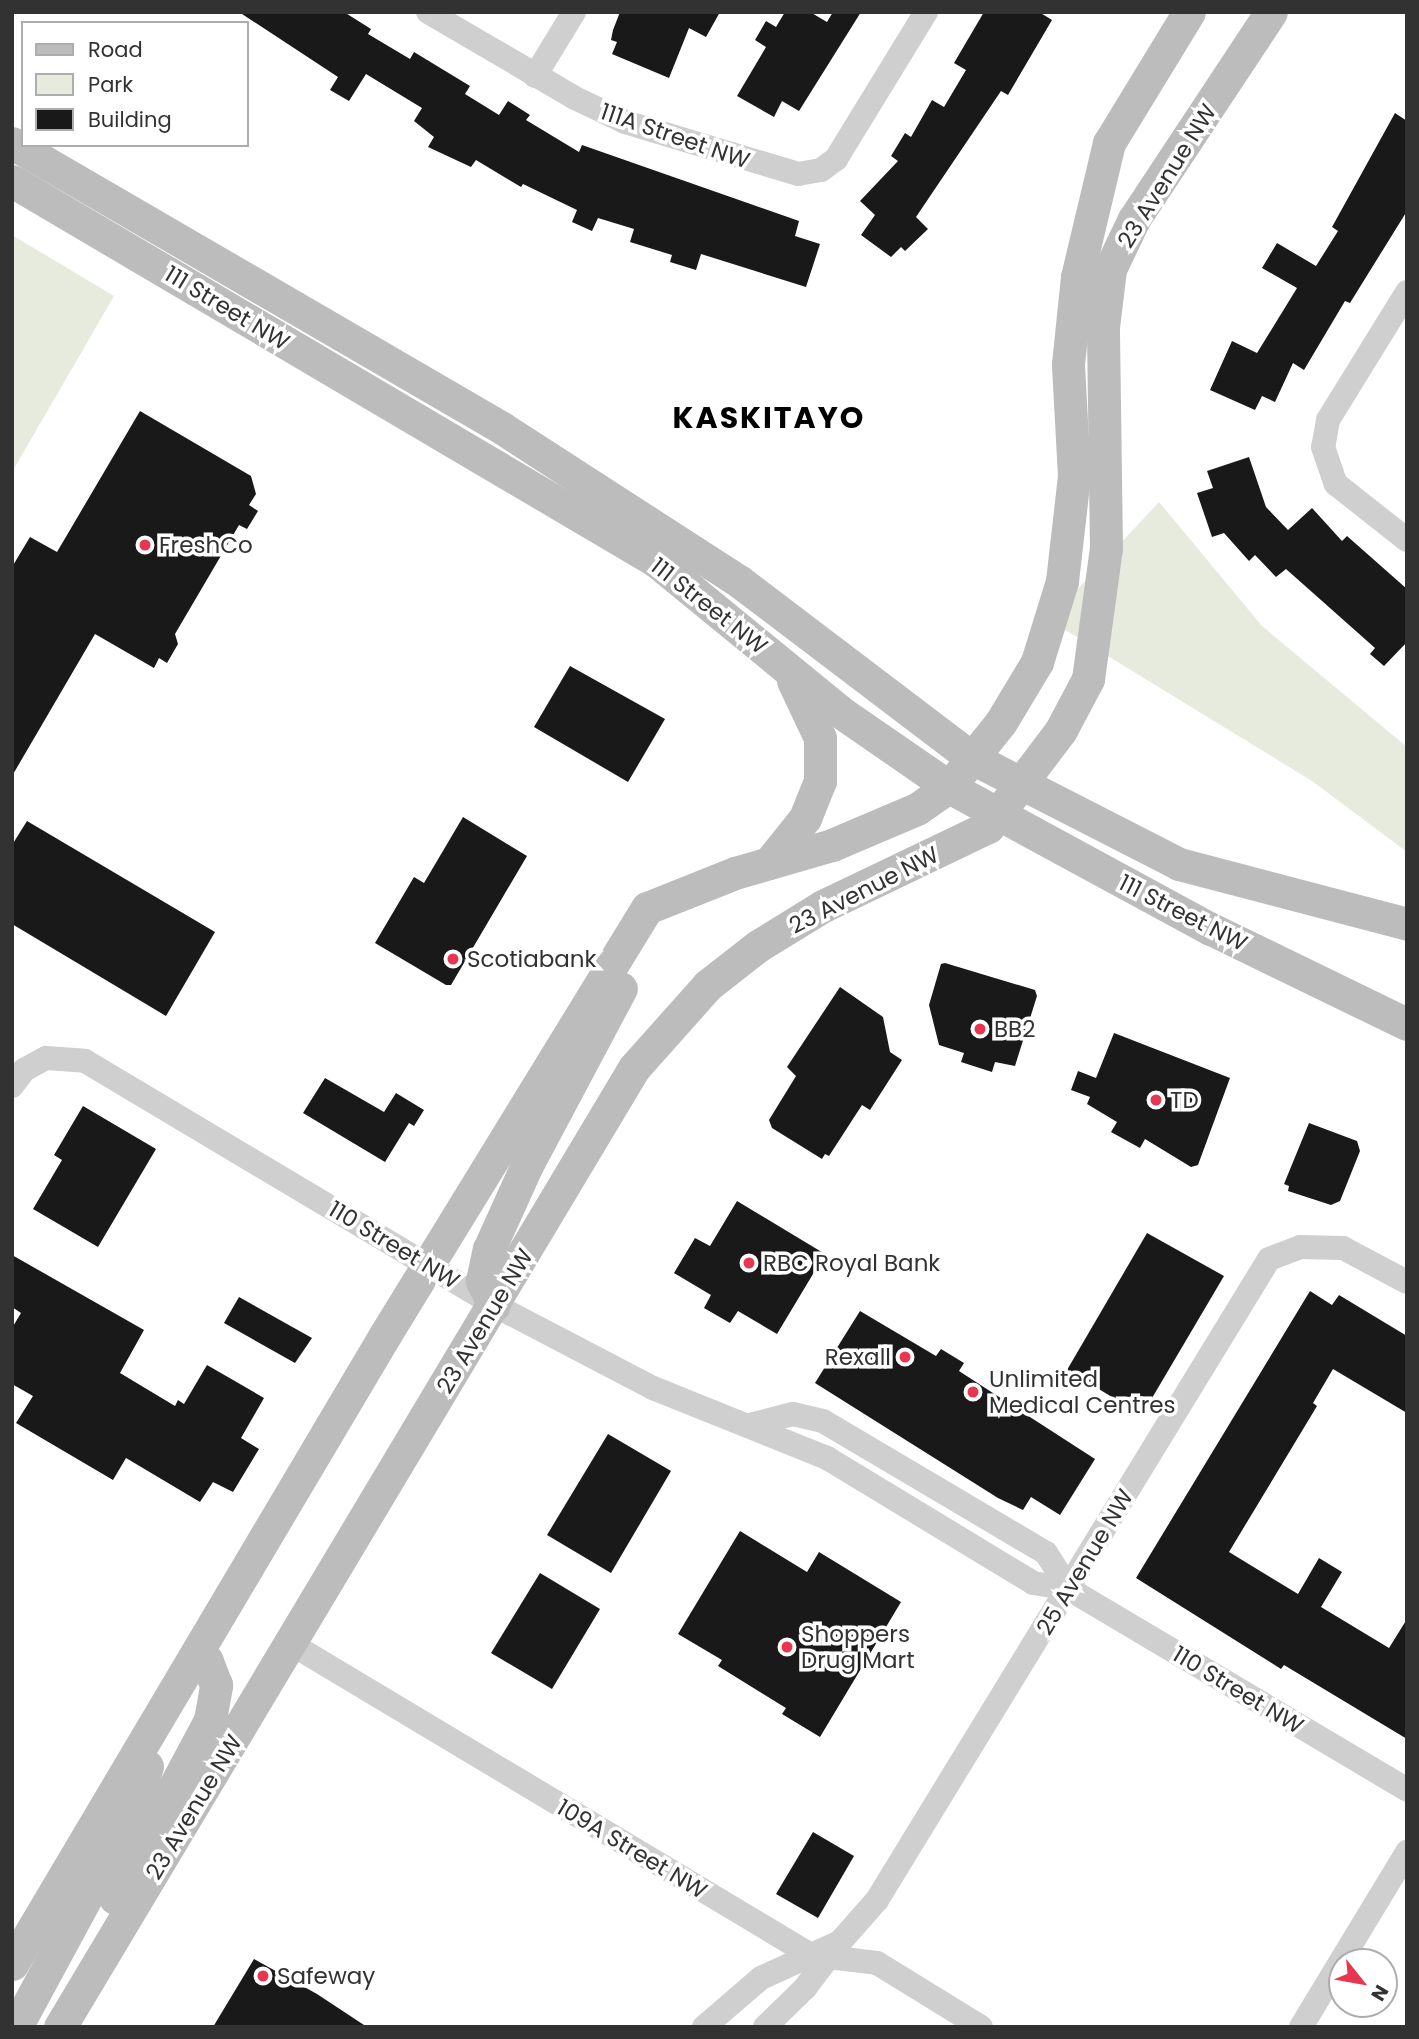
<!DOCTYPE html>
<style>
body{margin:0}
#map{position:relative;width:1419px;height:2039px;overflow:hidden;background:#fff;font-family:Poppins,sans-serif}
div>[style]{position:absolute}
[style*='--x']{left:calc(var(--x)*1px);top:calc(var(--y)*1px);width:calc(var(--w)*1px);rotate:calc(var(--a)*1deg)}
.green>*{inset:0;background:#e6ebde}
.building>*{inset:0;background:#191919}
.street>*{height:24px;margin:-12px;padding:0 12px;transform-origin:12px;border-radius:12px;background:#cfcfcf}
.secondary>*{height:33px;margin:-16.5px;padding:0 16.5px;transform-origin:16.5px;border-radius:16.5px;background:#bcbcbc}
.dots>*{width:19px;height:19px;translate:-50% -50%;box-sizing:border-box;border:4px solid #fff;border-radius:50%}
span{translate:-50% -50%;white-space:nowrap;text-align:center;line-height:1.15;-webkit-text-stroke:7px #fff;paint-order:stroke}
.street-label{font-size:23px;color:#323232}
.poi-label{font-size:23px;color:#323232}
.left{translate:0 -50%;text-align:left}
.right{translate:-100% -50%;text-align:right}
.district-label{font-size:30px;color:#000;font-weight:700;letter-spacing:2px}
.frame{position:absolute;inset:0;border:14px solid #323232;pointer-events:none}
.legend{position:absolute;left:21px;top:21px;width:228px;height:126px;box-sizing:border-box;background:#fff;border:2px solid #adadad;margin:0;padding:9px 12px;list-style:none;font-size:21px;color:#323232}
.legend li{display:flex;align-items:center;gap:14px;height:35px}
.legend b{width:35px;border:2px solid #adadad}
.north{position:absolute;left:1328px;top:1948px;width:70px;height:70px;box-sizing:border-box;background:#fff;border:2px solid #adadad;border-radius:50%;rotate:121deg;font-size:19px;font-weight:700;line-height:28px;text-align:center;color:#323232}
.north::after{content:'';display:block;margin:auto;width:24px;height:32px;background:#e73650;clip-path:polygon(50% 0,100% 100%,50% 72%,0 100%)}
</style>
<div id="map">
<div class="green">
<i style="clip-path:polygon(12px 235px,114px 296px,12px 472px)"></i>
<i style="clip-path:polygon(1159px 502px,1262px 626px,1407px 747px,1407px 852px,1312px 781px,1049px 620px)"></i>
</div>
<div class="building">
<i style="clip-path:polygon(239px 12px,344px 12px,371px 29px,368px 34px,410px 59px,414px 52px,470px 86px,465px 94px,499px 115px,508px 101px,530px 115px,526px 120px,579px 152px,582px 145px,799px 221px,795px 236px,820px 244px,806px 287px,701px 254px,696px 270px,670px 262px,672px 255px,630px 242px,634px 229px,598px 218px,592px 231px,572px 222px,577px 210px,523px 184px,521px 187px,476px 160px,471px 167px,428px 147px,434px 137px,414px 121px,422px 108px,366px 74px,349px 101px,330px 90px,338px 77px)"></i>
<i style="clip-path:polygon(620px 12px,720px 12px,706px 37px,689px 28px,669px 78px,612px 54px,617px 42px,611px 40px,613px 30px)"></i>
<i style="clip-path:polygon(785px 12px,810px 12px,827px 22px,833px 12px,861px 12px,799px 111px,782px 101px,774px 117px,737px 96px,766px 47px,755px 40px,766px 21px,776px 27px)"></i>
<i style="clip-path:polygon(984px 12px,1039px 12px,1052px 20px,1008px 95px,1001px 91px,916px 217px,928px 229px,905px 251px,901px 247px,891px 257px,861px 235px,875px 215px,860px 201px,898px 161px,891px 156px,905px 133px,911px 137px,932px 100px,944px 107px,966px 70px,954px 63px)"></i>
<i style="clip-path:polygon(1395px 113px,1407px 121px,1407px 211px,1350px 303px,1345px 301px,1304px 370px,1293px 363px,1275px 402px,1262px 396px,1255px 410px,1210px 390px,1232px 341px,1257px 353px,1297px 288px,1262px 268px,1277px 243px,1316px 266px,1338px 231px,1332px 227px)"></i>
<i style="clip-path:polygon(140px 411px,251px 476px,256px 494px,249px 505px,258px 511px,247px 529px,239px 525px,175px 634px,178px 644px,167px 663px,159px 658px,154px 668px,95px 634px,12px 776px,12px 567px,30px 537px,57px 552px)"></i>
<i style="clip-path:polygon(1249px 457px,1266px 507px,1288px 530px,1312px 508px,1342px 541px,1347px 536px,1407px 589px,1407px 642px,1384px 666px,1370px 654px,1375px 648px,1286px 569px,1276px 577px,1255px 555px,1249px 561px,1224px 533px,1212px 537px,1197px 493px,1213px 488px,1207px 471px)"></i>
<i style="clip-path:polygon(570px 666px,665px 719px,628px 782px,534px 727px)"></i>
<i style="clip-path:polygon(463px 817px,527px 856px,451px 985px,446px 985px,375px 943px,414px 877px,424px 883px)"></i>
<i style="clip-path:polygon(27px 821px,215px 932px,166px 1016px,12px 924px,12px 845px)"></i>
<i style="clip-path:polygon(945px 963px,1035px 990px,1037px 996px,1015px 1066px,995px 1062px,992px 1072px,961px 1062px,964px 1053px,939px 1045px,929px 1005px,941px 964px)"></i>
<i style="clip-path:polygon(840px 987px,883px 1017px,890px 1052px,902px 1060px,870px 1110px,862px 1105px,829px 1156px,825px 1154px,822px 1159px,772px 1128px,769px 1120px,796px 1076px,787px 1067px)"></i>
<i style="clip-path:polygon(1114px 1033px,1230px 1078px,1198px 1165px,1191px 1167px,1145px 1139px,1140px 1148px,1111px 1132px,1117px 1122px,1087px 1104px,1090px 1097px,1071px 1090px,1078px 1071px,1096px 1078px)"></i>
<i style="clip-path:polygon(325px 1078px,384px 1112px,396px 1093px,424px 1110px,414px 1126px,409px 1123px,385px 1162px,303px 1113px)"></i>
<i style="clip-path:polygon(83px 1106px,156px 1149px,98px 1247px,33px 1209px,62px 1160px,54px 1155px)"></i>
<i style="clip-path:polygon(1309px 1123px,1357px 1141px,1360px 1151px,1340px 1201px,1331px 1205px,1288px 1191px,1289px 1186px,1284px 1184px)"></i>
<i style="clip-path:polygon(737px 1201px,825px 1254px,777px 1334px,738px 1311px,730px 1323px,704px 1308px,711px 1295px,674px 1273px,695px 1238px,710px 1246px)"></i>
<i style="clip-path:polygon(1147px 1233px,1224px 1276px,1142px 1415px,1067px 1370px)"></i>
<i style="clip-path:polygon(12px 1255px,144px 1330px,120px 1373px,175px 1406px,178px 1400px,184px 1404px,207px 1365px,264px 1398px,241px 1438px,259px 1449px,233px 1492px,213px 1482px,200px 1502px,126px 1458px,113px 1480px,16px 1423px,33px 1396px,12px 1384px,12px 1328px,21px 1313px,12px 1307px)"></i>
<i style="clip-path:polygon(1310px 1291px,1332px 1305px,1339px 1295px,1407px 1336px,1407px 1413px,1333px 1369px,1313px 1403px,1317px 1406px,1229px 1552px,1298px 1594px,1319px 1558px,1342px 1572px,1321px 1607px,1389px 1648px,1407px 1619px,1407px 1739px,1284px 1665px,1281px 1669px,1136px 1578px)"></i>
<i style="clip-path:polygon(239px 1297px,312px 1338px,295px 1363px,224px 1323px)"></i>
<i style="clip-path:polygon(860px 1311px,936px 1356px,941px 1349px,964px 1363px,959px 1371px,1095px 1459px,1060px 1515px,1031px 1497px,1023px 1510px,998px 1498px,815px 1383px)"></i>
<i style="clip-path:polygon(608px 1434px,671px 1471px,611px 1573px,547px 1535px)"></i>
<i style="clip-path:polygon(740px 1531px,807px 1572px,819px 1552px,901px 1602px,820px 1737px,782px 1714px,786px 1708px,781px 1705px,718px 1666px,722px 1660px,678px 1634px)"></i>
<i style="clip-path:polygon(540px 1573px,600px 1609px,552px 1689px,491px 1653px)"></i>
<i style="clip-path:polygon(813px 1832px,854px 1856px,818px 1918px,776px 1894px)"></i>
<i style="clip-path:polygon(254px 1959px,317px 1994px,367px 2027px,213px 2027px)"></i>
</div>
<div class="street">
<i style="--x:428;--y:12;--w:170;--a:30.3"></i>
<i style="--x:575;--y:98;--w:55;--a:25.6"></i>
<i style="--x:625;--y:122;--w:181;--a:16.7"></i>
<i style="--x:798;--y:174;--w:23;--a:-10"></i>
<i style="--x:821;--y:170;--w:19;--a:-36"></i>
<i style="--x:836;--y:159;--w:172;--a:-58.5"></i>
<i style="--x:535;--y:76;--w:75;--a:-58.6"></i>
<i style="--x:1407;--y:292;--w:150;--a:121.7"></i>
<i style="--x:1328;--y:420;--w:27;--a:100"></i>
<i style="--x:1323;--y:447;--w:39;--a:71"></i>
<i style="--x:1336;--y:484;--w:90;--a:38.3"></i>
<i style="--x:12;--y:1086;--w:20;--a:-53"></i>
<i style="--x:24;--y:1070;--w:25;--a:-29"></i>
<i style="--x:46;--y:1058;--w:39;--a:4"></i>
<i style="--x:85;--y:1061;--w:476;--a:30.8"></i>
<i style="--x:494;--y:1305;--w:179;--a:27.6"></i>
<i style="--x:653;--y:1388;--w:188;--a:21.9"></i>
<i style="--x:827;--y:1458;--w:241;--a:31.2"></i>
<i style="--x:1033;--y:1583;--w:36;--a:9"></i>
<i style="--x:1069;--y:1589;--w:43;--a:-122.6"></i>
<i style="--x:1046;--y:1553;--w:259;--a:-149.4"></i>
<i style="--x:823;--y:1421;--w:31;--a:-167"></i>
<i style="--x:793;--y:1414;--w:44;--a:165.7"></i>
<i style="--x:1069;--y:1589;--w:393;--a:30.7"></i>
<i style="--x:293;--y:1645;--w:604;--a:30.9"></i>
<i style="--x:811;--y:1955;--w:66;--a:6.9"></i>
<i style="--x:877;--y:1963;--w:122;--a:31.6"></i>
<i style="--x:840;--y:1942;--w:56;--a:-48.6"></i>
<i style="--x:877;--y:1900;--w:751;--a:-58.55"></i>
<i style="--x:1269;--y:1259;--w:33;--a:-21"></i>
<i style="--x:1300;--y:1247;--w:43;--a:1.3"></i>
<i style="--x:1343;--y:1248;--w:72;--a:28"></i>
<i style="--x:704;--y:2027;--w:75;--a:-40.7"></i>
<i style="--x:761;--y:1978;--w:87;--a:-24.5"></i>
<i style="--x:840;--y:1942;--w:58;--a:127.3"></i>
<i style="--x:805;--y:1988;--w:56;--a:135.7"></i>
<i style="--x:1301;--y:2027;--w:205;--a:-58.8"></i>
</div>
<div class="secondary">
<i style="--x:12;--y:143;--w:567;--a:30.18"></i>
<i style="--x:502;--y:428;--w:283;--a:32.9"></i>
<i style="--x:740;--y:582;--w:291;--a:37.2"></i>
<i style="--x:972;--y:758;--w:233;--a:27.1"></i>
<i style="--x:1179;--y:864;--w:236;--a:14.7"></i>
<i style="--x:12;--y:181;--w:748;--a:30.54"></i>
<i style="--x:656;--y:561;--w:237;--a:39.3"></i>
<i style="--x:839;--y:711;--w:134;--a:34.6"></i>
<i style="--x:949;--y:787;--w:298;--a:28.5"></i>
<i style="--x:1211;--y:929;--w:218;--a:25.9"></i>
<i style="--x:769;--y:863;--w:58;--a:-51.3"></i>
<i style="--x:805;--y:818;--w:40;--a:-68"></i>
<i style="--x:820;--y:781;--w:43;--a:-90"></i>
<i style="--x:820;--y:738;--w:63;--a:-115.3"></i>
<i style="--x:494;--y:1305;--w:27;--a:-117"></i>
<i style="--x:482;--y:1281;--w:33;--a:-78"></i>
<i style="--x:489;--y:1249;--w:92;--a:-65.7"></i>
<i style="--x:527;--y:1165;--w:200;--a:-62"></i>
<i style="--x:115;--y:1898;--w:202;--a:-61.9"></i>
<i style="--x:210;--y:1720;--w:36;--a:-80"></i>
<i style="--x:216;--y:1685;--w:26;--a:-111"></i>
<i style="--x:207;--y:1661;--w:11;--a:-153"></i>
<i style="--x:12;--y:1964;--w:731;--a:-59.33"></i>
<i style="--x:385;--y:1335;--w:501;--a:-58.47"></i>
<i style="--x:647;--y:908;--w:95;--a:-21.7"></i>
<i style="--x:735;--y:873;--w:101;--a:-16.1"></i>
<i style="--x:832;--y:845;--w:92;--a:-23"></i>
<i style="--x:917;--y:809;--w:39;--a:-35"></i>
<i style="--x:949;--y:787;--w:83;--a:-51.3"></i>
<i style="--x:1001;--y:722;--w:70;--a:-59"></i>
<i style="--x:1037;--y:662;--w:85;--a:-72.8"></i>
<i style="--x:1062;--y:581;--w:106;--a:-83.5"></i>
<i style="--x:1074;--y:476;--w:112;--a:-93.1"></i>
<i style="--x:1068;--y:364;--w:87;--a:-84.1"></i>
<i style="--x:1077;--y:277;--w:138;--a:-76.6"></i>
<i style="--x:1109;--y:143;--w:153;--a:-58.6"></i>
<i style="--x:16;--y:2027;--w:246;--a:-61.6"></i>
<i style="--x:133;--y:1811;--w:47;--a:-72.7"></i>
<i style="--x:60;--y:2027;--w:1118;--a:-59.1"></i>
<i style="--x:634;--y:1068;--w:111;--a:-48.3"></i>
<i style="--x:708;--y:985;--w:63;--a:-38"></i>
<i style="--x:758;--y:946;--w:76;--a:-31.6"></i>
<i style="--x:823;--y:906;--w:183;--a:-25.6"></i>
<i style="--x:988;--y:827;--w:121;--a:-53"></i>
<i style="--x:1061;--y:730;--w:58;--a:-62.1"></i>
<i style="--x:1088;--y:679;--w:132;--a:-82.2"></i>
<i style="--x:1106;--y:548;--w:221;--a:-90.8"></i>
<i style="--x:1103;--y:327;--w:58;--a:-83.1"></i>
<i style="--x:1110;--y:269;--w:55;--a:-64.4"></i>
<i style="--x:1134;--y:219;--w:248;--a:-56.5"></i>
</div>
<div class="dots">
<i style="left:145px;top:545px;background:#e73650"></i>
<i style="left:453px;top:959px;background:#e73650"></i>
<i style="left:980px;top:1029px;background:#e73650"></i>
<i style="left:1156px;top:1100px;background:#e73650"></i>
<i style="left:749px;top:1263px;background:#e73650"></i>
<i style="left:905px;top:1357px;background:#e73650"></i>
<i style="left:973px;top:1392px;background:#e73650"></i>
<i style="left:787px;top:1647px;background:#e73650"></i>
<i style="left:263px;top:1976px;background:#e73650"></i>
</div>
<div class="street-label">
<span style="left:675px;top:136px;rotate:19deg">111A Street NW</span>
<span style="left:1167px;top:176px;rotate:-58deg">23 Avenue NW</span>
<span style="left:227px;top:308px;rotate:31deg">111 Street NW</span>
<span style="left:709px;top:606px;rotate:38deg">111 Street NW</span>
<span style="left:864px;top:890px;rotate:-27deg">23 Avenue NW</span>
<span style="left:1183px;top:913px;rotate:27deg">111 Street NW</span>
<span style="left:394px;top:1245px;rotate:31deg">110 Street NW</span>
<span style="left:485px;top:1321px;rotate:-59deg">23 Avenue NW</span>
<span style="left:1085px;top:1562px;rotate:-59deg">25 Avenue NW</span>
<span style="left:1238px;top:1690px;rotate:31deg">110 Street NW</span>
<span style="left:194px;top:1807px;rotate:-59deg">23 Avenue NW</span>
<span style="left:632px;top:1849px;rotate:31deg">109A Street NW</span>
</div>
<div class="poi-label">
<span class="left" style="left:159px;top:545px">FreshCo</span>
<span class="left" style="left:467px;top:959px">Scotiabank</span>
<span class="left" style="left:994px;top:1029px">BB2</span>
<span class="left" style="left:1170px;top:1100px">TD</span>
<span class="left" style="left:763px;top:1263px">RBC Royal Bank</span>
<span class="right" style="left:891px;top:1357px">Rexall</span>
<span class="left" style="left:989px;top:1392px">Unlimited<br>Medical Centres</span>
<span class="left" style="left:801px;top:1647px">Shoppers<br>Drug Mart</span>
<span class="left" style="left:277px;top:1976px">Safeway</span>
</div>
<div class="district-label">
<span style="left:769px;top:418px">KASKITAYO</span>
</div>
<div class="frame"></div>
<ul class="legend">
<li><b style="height:9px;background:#bcbcbc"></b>Road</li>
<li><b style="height:19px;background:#e6ebde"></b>Park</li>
<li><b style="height:19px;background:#191919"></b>Building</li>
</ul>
<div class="north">N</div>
</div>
